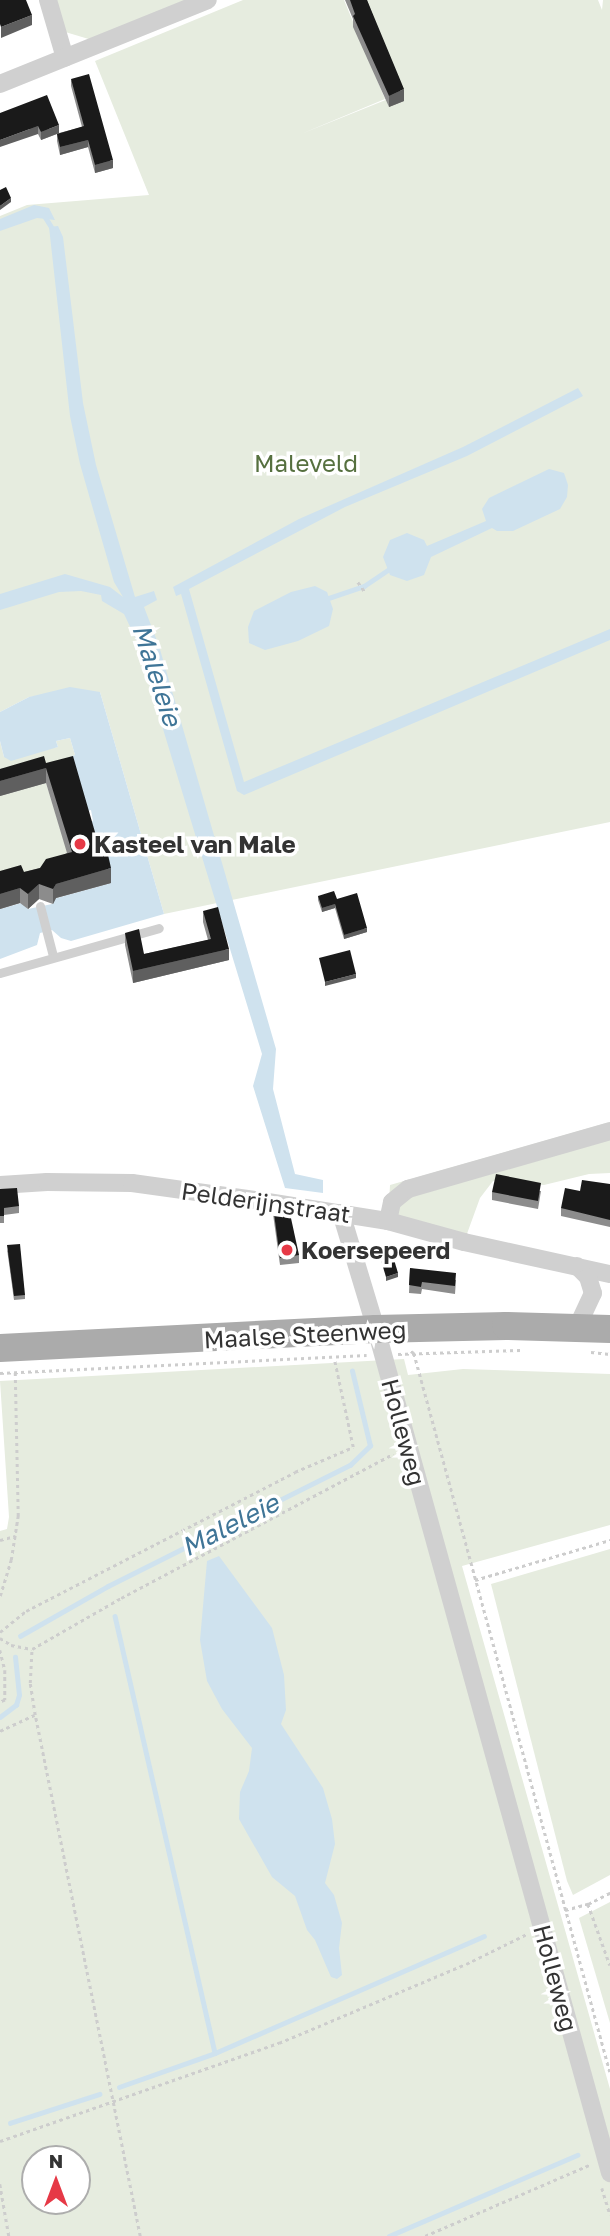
<!DOCTYPE html>
<style>
body{margin:0}
#map{position:relative;width:610px;height:2236px;overflow:hidden;background:#fff;font-family:"Golos Text",sans-serif}
div>[style]{position:absolute}
[style*='--x']{left:calc(var(--x)*1px);top:calc(var(--y)*1px);width:calc(var(--w)*1px);rotate:calc(var(--a)*1deg)}
.green>*{inset:0;background:#e6ecdf}
.water>*{inset:0;background:#cfe2ee}
.stream>*{height:4.5px;margin:-2.25px;padding:0 2.25px;transform-origin:2.25px;border-radius:2.25px;background:#cfe2ee}
.path>*{height:2.5px;margin-top:-1.25px;transform-origin:0;background:repeating-linear-gradient(90deg,#cdcdcd 0 3.5px,transparent 0 7px)}
.service>*{height:9px;margin:-4.5px;padding:0 4.5px;transform-origin:4.5px;border-radius:4.5px;background:#d0d0d0}
.minor>*{height:18px;margin:-9px;padding:0 9px;transform-origin:9px;border-radius:9px;background:#d0d0d0}
.primary>*{height:28px;margin:-14px;padding:0 14px;transform-origin:14px;border-radius:14px;background:#ababab}
.wall>*{inset:0;background:#8c8c8c}
.shaded-wall>*{inset:0;background:#5f5f5f}
.building>*{inset:0;background:#1a1a1a}
.dots>*{width:19px;height:19px;translate:-50% -50%;box-sizing:border-box;border:4px solid #fff;border-radius:50%}
span{translate:-50% -50%;white-space:nowrap;text-align:center;line-height:1.15;-webkit-text-stroke:7px #fff;paint-order:stroke}
.park-label{font-size:24px;color:#56703f}
.poi-label{font-size:24px;color:#333;font-weight:700}
.left{translate:0 -50%;text-align:left}
.street-label{font-size:24px;color:#333}
.water-label{font-size:26px;color:#3f7597;font-style:italic}
.north{position:absolute;left:21px;top:2145px;width:70px;height:70px;box-sizing:border-box;background:#fff;border:2px solid #adadad;border-radius:50%;rotate:0deg;font-size:19px;font-weight:700;line-height:28px;text-align:center;color:#333}
.north::after{content:'';display:block;margin:auto;width:24px;height:32px;background:#e63946;clip-path:polygon(50% 0,100% 100%,50% 72%,0 100%)}
</style>
<div id="map">
<div class="green">
<i style="clip-path:polygon(52px 0,191px 0,92px 40px,62px 31px)"></i>
<i style="clip-path:polygon(243px 0,344px 0,385px 99px,301px 134px,403px 93px,365px 0,598px 0,602px 10px,603px 0,610px 0,610px 822px,164px 914px,100px 692px,29px 697px,0 712px,0 216px,27px 205px,149px 195px,95px 61px)"></i>
<i style="clip-path:polygon(70px 738px,75px 755px,0 784px,0 741px,4px 757px,58px 747px,56px 741px)"></i>
<i style="clip-path:polygon(46px 783px,72px 867px,0 886px,0 796px)"></i>
<i style="clip-path:polygon(610px 1122px,610px 1173px,589px 1174px,544px 1185px,493px 1181px,480px 1198px,464px 1242px,388px 1221px,390px 1185px)"></i>
<i style="clip-path:polygon(evenodd,404px 1359px,408px 1375px,463px 1369px,610px 1374px,610px 1525px,462px 1566px,610px 2089px,610px 2236px,0 2236px,0 1531px,7px 1529px,9px 1517px,0 1381px,404px 1359px,35px 2159px,77px 2159px,77px 2201px,35px 2201px,35px 2159px)"></i>
<i style="clip-path:polygon(610px 1549px,610px 1875px,573px 1895px,567px 1881px,491px 1584px)"></i>
<i style="clip-path:polygon(610px 1902px,610px 2023px,579px 1918px)"></i>
</div>
<div class="water">
<i style="clip-path:polygon(34px 205px,49px 208px,55px 220px,37px 218px,0 231px,0 219px)"></i>
<i style="clip-path:polygon(58px 226px,63px 237px,83px 403px,96px 465px,135px 597px,154px 591px,157px 600px,144px 607px,159px 646px,276px 1049px,273px 1089px,295px 1174px,323px 1180px,323px 1193px,285px 1188px,253px 1086px,262px 1054px,135px 637px,124px 614px,102px 601px,101px 595px,81px 591px,59px 592px,0 610px,0 594px,65px 574px,110px 587px,123px 597px,114px 582px,80px 464px,70px 416px,49px 227px)"></i>
<i style="clip-path:polygon(578px 388px,583px 396px,467px 456px,345px 507px,189px 589px,244px 782px,610px 629px,610px 640px,244px 795px,237px 791px,181px 594px,176px 596px,173px 587px,299px 519px,463px 447px)"></i>
<i style="clip-path:polygon(549px 469px,564px 473px,568px 485px,567px 497px,560px 509px,513px 531px,497px 531px,492px 528px,431px 557px,424px 575px,407px 581px,390px 575px,383px 557px,390px 540px,407px 533px,424px 540px,427px 546px,486px 521px,482px 509px,489px 498px)"></i>
<i style="clip-path:polygon(315px 586px,327px 592px,333px 609px,329px 626px,298px 641px,265px 650px,249px 643px,248px 627px,254px 611px,291px 592px)"></i>
<i style="clip-path:polygon(70px 687px,100px 692px,164px 914px,71px 941px,61px 938px,52px 930px,40px 933px,37px 945px,0 959px,0 909px,25px 902px,28px 909px,52px 904px,53px 899px,111px 883px,88px 822px,93px 821px,91px 810px,84px 812px,67px 758px,75px 755px,70px 738px,56px 741px,58px 747px,11px 761px,4px 757px,0 741px,0 712px,29px 697px)"></i>
<i style="clip-path:polygon(219px 1556px,272px 1628px,284px 1675px,286px 1710px,281px 1724px,323px 1788px,332px 1819px,335px 1844px,325px 1883px,334px 1895px,342px 1923px,339px 1948px,342px 1975px,337px 1979px,331px 1977px,315px 1940px,307px 1930px,295px 1896px,272px 1877px,239px 1819px,240px 1792px,249px 1771px,252px 1748px,222px 1709px,207px 1681px,200px 1640px,207px 1561px)"></i>
</div>
<div class="stream">
<i style="--x:44;--y:215;--w:19;--a:58"></i>
<i style="--x:329;--y:598;--w:37;--a:-19"></i>
<i style="--x:364;--y:586;--w:29;--a:-34"></i>
<i style="--x:115;--y:1616;--w:448;--a:77.1"></i>
<i style="--x:20;--y:1636;--w:101;--a:-29.6"></i>
<i style="--x:108;--y:1586;--w:271;--a:-26.6"></i>
<i style="--x:350;--y:1465;--w:28;--a:-44"></i>
<i style="--x:370;--y:1446;--w:77;--a:-103.5"></i>
<i style="--x:0;--y:1717;--w:20;--a:-37"></i>
<i style="--x:16;--y:1705;--w:10;--a:-73"></i>
<i style="--x:19;--y:1695;--w:38;--a:-96"></i>
<i style="--x:119;--y:2087;--w:102;--a:-19.5"></i>
<i style="--x:215;--y:2053;--w:293;--a:-23.5"></i>
<i style="--x:10;--y:2123;--w:94;--a:-18"></i>
<i style="--x:389;--y:2236;--w:205;--a:-23.3"></i>
</div>
<div class="path">
<i style="--x:358;--y:582;--w:12;--a:55"></i>
<i style="--x:411;--y:1351;--w:4;--a:34"></i>
<i style="--x:414;--y:1353;--w:745;--a:74.75"></i>
<i style="--x:591;--y:1352;--w:19;--a:6"></i>
<i style="--x:398;--y:1354;--w:123;--a:-1.9"></i>
<i style="--x:0;--y:1373;--w:367;--a:-2.8"></i>
<i style="--x:0;--y:1540;--w:16;--a:-15"></i>
<i style="--x:475;--y:1580;--w:141;--a:-16.5"></i>
<i style="--x:0;--y:1596;--w:38;--a:-73"></i>
<i style="--x:11;--y:1560;--w:45;--a:-81"></i>
<i style="--x:18;--y:1516;--w:144;--a:-91.2"></i>
<i style="--x:0;--y:1632;--w:33;--a:-39"></i>
<i style="--x:26;--y:1611;--w:303;--a:-27.3"></i>
<i style="--x:295;--y:1472;--w:63;--a:-23.3"></i>
<i style="--x:353;--y:1447;--w:91;--a:-102.1"></i>
<i style="--x:0;--y:1638;--w:13;--a:32"></i>
<i style="--x:11;--y:1645;--w:21;--a:11"></i>
<i style="--x:0;--y:1650;--w:21;--a:76"></i>
<i style="--x:5;--y:1670;--w:30;--a:90"></i>
<i style="--x:5;--y:1700;--w:5;--a:158"></i>
<i style="--x:0;--y:1731;--w:38;--a:-25"></i>
<i style="--x:588;--y:1904;--w:65;--a:70.2"></i>
<i style="--x:565;--y:1910;--w:24;--a:-15"></i>
<i style="--x:588;--y:1904;--w:25;--a:-27"></i>
<i style="--x:0;--y:2141;--w:296;--a:-19.4"></i>
<i style="--x:279;--y:2043;--w:203;--a:-22.9"></i>
<i style="--x:466;--y:1964;--w:68;--a:-26.2"></i>
<i style="--x:0;--y:2184;--w:53;--a:80.2"></i>
<i style="--x:602;--y:2188;--w:28;--a:73"></i>
<i style="--x:140;--y:2236;--w:531;--a:-101.39"></i>
<i style="--x:35;--y:1715;--w:32;--a:-99"></i>
<i style="--x:30;--y:1683;--w:34;--a:-87"></i>
<i style="--x:32;--y:1649;--w:103;--a:-29.8"></i>
<i style="--x:121;--y:1598;--w:308;--a:-27.9"></i>
<i style="--x:425;--y:2236;--w:181;--a:-23.4"></i>
</div>
<div class="service">
<i style="--x:40;--y:906;--w:52;--a:75.4"></i>
<i style="--x:0;--y:973;--w:165;--a:-15.8"></i>
</div>
<div class="minor">
<i style="--x:48;--y:0;--w:60;--a:73.7"></i>
<i style="--x:0;--y:84;--w:224;--a:-22"></i>
<i style="--x:0;--y:1185;--w:47;--a:-3.7"></i>
<i style="--x:47;--y:1182;--w:85;--a:0.7"></i>
<i style="--x:132;--y:1183;--w:124;--a:7.9"></i>
<i style="--x:255;--y:1200;--w:135;--a:9"></i>
<i style="--x:388;--y:1221;--w:79;--a:15.4"></i>
<i style="--x:464;--y:1242;--w:149;--a:12.4"></i>
<i style="--x:341;--y:1213;--w:121;--a:73.2"></i>
<i style="--x:376;--y:1329;--w:876;--a:74.5"></i>
<i style="--x:388;--y:1221;--w:19;--a:-78"></i>
<i style="--x:392;--y:1202;--w:21;--a:-39"></i>
<i style="--x:408;--y:1189;--w:210;--a:-16"></i>
<i style="--x:577;--y:1266;--w:16;--a:45"></i>
<i style="--x:588;--y:1277;--w:17;--a:73"></i>
<i style="--x:593;--y:1293;--w:38;--a:115"></i>
</div>
<div class="primary">
<i style="--x:0;--y:1348;--w:376;--a:-2.9"></i>
<i style="--x:376;--y:1329;--w:130;--a:-1.3"></i>
<i style="--x:506;--y:1326;--w:104;--a:1.7"></i>
</div>
<div class="wall">
<i style="clip-path:polygon(345px 0,367px 0,404px 101px,389px 107px,353px 27px,353px 19px)"></i>
<i style="clip-path:polygon(71px 79px,113px 168px,95px 173px,88px 147px,60px 155px,57px 141px,57px 134px,41px 140px,38px 134px,0 113px,59px 133px,82px 127px,71px 86px)"></i>
<i style="clip-path:polygon(46px 763px,97px 839px,111px 883px,56px 898px,53px 904px,39px 899px,28px 909px,20px 903px,0 909px,0 871px,24px 872px,40px 868px,67px 853px,46px 783px,0 796px,0 769px)"></i>
<i style="clip-path:polygon(318px 896px,337px 899px,367px 932px,344px 939px,335px 908px,322px 912px,318px 900px)"></i>
<i style="clip-path:polygon(203px 911px,229px 960px,133px 983px,125px 945px,125px 933px,144px 954px,208px 940px,203px 922px)"></i>
<i style="clip-path:polygon(610px 1184px,610px 1227px,561px 1216px,561px 1208px)"></i>
<i style="clip-path:polygon(0 1189px,19px 1206px,19px 1213px,4px 1215px,4px 1223px,0 1223px)"></i>
<i style="clip-path:polygon(541px 1191px,538px 1209px,492px 1200px,492px 1192px)"></i>
<i style="clip-path:polygon(273px 1206px,299px 1255px,299px 1263px,280px 1265px,273px 1214px)"></i>
<i style="clip-path:polygon(7px 1249px,25px 1295px,25px 1299px,14px 1300px)"></i>
<i style="clip-path:polygon(410px 1268px,456px 1280px,455px 1294px,422px 1289px,421px 1294px,409px 1293px)"></i>
</div>
<div class="shaded-wall">
<i style="clip-path:polygon(32px 15px,32px 25px,1px 38px,1px 27px)"></i>
<i style="clip-path:polygon(404px 89px,404px 101px,389px 107px,389px 96px)"></i>
<i style="clip-path:polygon(59px 125px,59px 133px,41px 140px,41px 132px)"></i>
<i style="clip-path:polygon(38px 126px,38px 134px,0 147px,0 140px)"></i>
<i style="clip-path:polygon(88px 140px,88px 147px,60px 155px,60px 147px)"></i>
<i style="clip-path:polygon(113px 160px,113px 168px,95px 173px,95px 165px)"></i>
<i style="clip-path:polygon(11px 198px,11px 202px,0 210px,0 206px)"></i>
<i style="clip-path:polygon(46px 768px,46px 783px,0 796px,0 781px)"></i>
<i style="clip-path:polygon(111px 868px,111px 883px,56px 898px,53px 904px,53px 889px,56px 884px)"></i>
<i style="clip-path:polygon(39px 884px,39px 899px,28px 909px,28px 894px)"></i>
<i style="clip-path:polygon(20px 888px,20px 903px,0 909px,0 894px)"></i>
<i style="clip-path:polygon(335px 904px,335px 908px,322px 912px,322px 908px)"></i>
<i style="clip-path:polygon(367px 928px,367px 932px,344px 939px,344px 935px)"></i>
<i style="clip-path:polygon(229px 949px,229px 960px,133px 983px,133px 971px)"></i>
<i style="clip-path:polygon(356px 974px,356px 978px,325px 986px,325px 982px)"></i>
<i style="clip-path:polygon(398px 1273px,398px 1277px,386px 1281px,386px 1277px)"></i>
</div>
<div class="building">
<i style="clip-path:polygon(0 0,26px 0,32px 15px,1px 27px,0 24px)"></i>
<i style="clip-path:polygon(350px 0,367px 0,404px 89px,389px 96px,353px 16px,355px 14px)"></i>
<i style="clip-path:polygon(89px 74px,113px 160px,95px 165px,88px 140px,60px 147px,57px 134px,84px 126px,71px 79px)"></i>
<i style="clip-path:polygon(47px 95px,59px 125px,41px 132px,38px 126px,0 140px,0 113px)"></i>
<i style="clip-path:polygon(6px 187px,11px 198px,0 206px,0 190px)"></i>
<i style="clip-path:polygon(44px 756px,46px 763px,73px 756px,97px 839px,104px 837px,111px 868px,56px 884px,53px 889px,39px 884px,28px 894px,20px 888px,0 894px,0 871px,21px 865px,24px 872px,40px 868px,46px 859px,72px 852px,46px 768px,0 781px,0 769px)"></i>
<i style="clip-path:polygon(334px 891px,337px 899px,357px 893px,367px 928px,344px 935px,335px 904px,322px 908px,318px 896px)"></i>
<i style="clip-path:polygon(218px 907px,229px 949px,133px 971px,125px 933px,139px 929px,144px 954px,211px 939px,203px 911px)"></i>
<i style="clip-path:polygon(350px 950px,356px 974px,325px 982px,319px 958px)"></i>
<i style="clip-path:polygon(496px 1174px,541px 1183px,538px 1201px,492px 1192px)"></i>
<i style="clip-path:polygon(582px 1180px,610px 1184px,610px 1220px,561px 1208px,565px 1188px,580px 1191px)"></i>
<i style="clip-path:polygon(17px 1188px,19px 1206px,4px 1208px,4px 1216px,0 1216px,0 1189px)"></i>
<i style="clip-path:polygon(273px 1206px,289px 1209px,299px 1255px,280px 1258px)"></i>
<i style="clip-path:polygon(20px 1244px,25px 1295px,14px 1296px,7px 1245px)"></i>
<i style="clip-path:polygon(392px 1253px,398px 1273px,386px 1277px,380px 1257px)"></i>
<i style="clip-path:polygon(410px 1268px,456px 1273px,455px 1286px,422px 1282px,421px 1287px,409px 1285px)"></i>
</div>
<div class="dots">
<i style="left:80px;top:844px;background:#e63946"></i>
<i style="left:287px;top:1250px;background:#e63946"></i>
</div>
<div class="park-label">
<span style="left:306px;top:463px">Maleveld</span>
</div>
<div class="poi-label">
<span class="left" style="left:94px;top:844px">Kasteel van Male</span>
<span class="left" style="left:301px;top:1250px">Koersepeerd</span>
</div>
<div class="street-label">
<span style="left:266px;top:1202px;rotate:8deg">Pelderijnstraat</span>
<span style="left:305px;top:1334px;rotate:-3deg">Maalse Steenweg</span>
<span style="left:404px;top:1432px;rotate:75deg">Holleweg</span>
<span style="left:556px;top:1978px;rotate:75deg">Holleweg</span>
</div>
<div class="water-label">
<span style="left:157px;top:675px;rotate:72deg">Maleleie</span>
<span style="left:230px;top:1525px;rotate:-27deg">Maleleie</span>
</div>
<div class="north">N</div>
</div>
